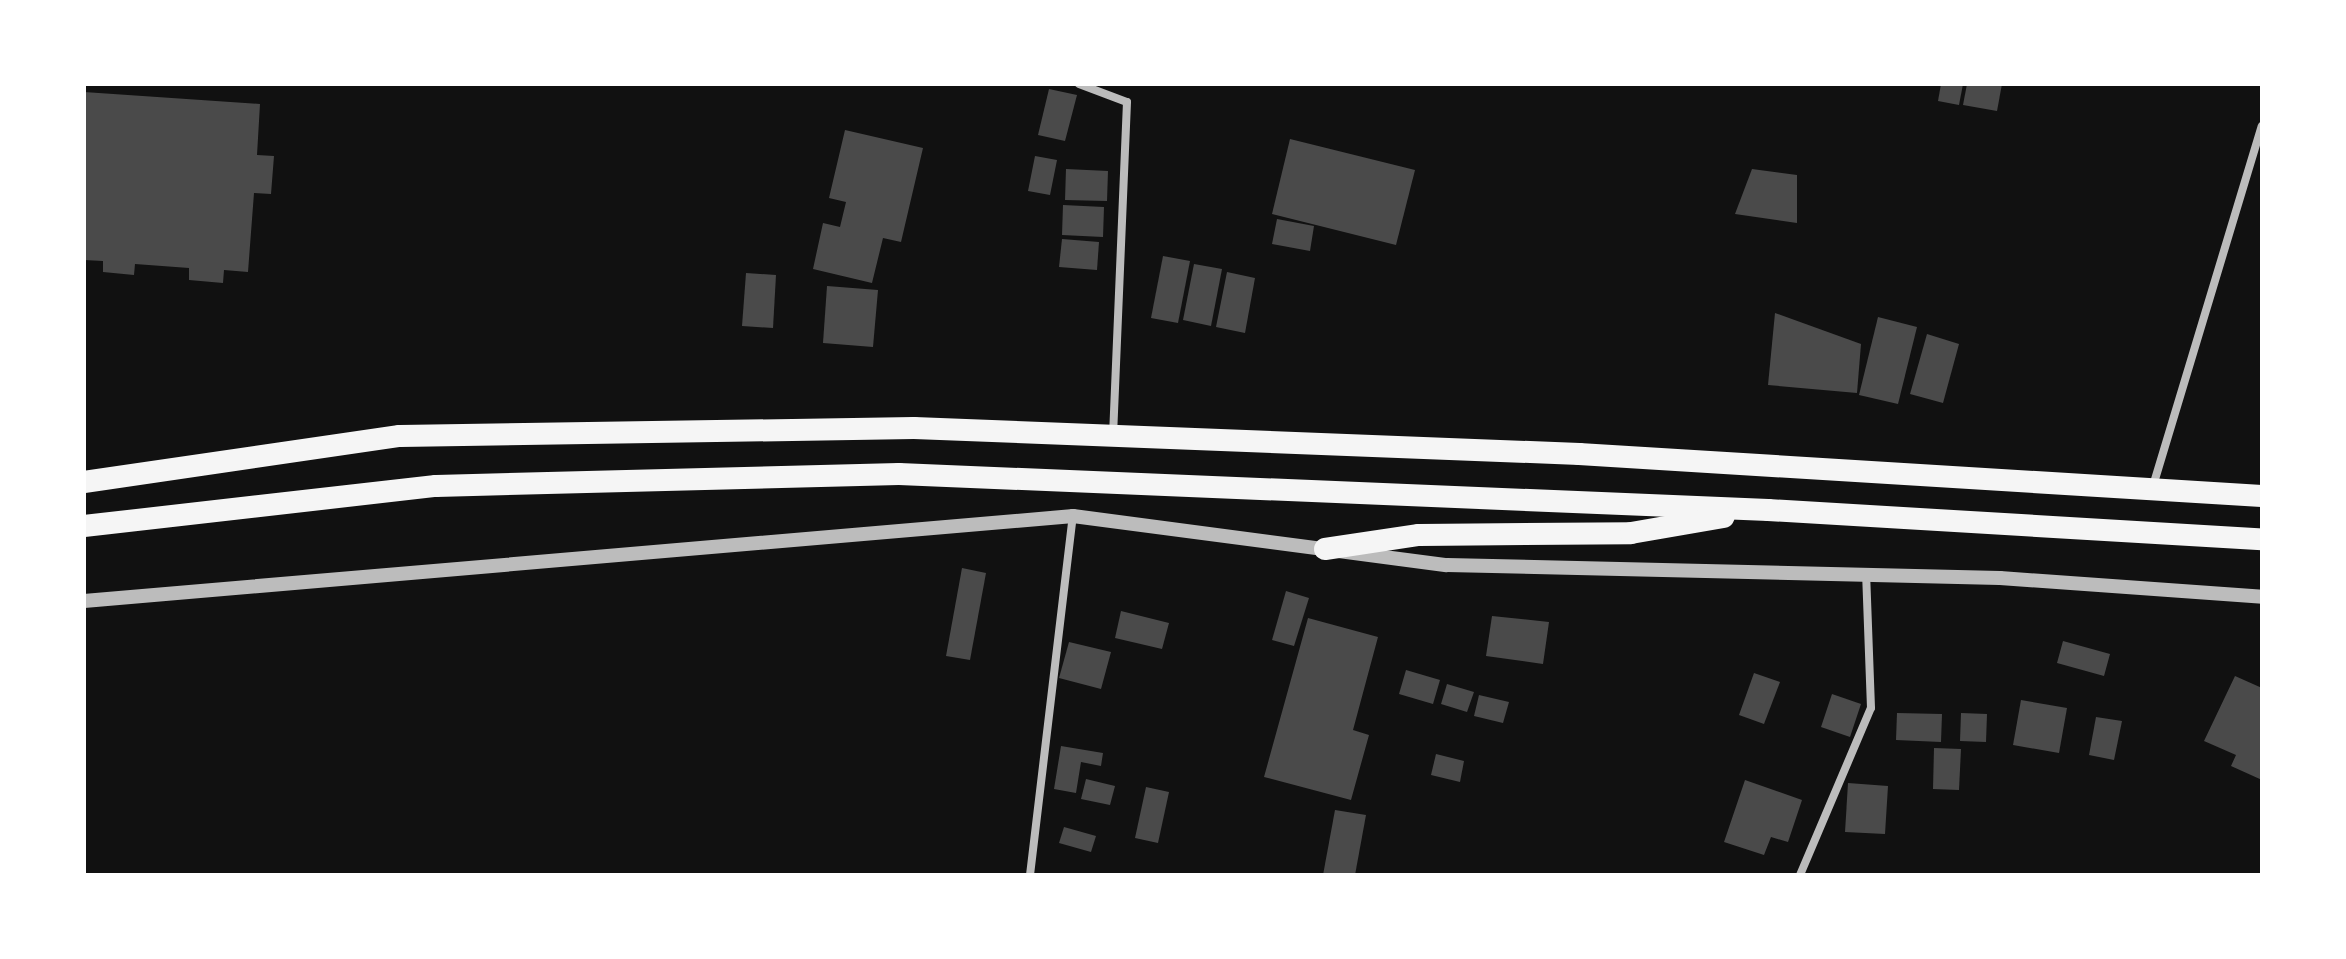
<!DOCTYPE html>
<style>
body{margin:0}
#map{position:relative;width:2346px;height:959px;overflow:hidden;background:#111;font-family:"Archivo Narrow",sans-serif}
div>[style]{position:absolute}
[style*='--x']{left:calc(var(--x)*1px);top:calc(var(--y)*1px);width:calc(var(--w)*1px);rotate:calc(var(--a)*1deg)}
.building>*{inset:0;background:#4a4a4a}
.minor>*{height:8px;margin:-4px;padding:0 4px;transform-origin:4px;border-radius:4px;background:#bcbcbc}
.tertiary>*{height:14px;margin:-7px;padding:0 7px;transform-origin:7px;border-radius:7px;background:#bcbcbc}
.trunk>*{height:22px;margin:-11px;padding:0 11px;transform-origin:11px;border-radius:11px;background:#f5f5f5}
span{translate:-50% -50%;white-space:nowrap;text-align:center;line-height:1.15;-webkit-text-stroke:6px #fff;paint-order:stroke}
.frame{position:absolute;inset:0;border:86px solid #fff;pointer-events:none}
</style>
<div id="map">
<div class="building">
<i style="clip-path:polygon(1941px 84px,1963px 84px,1959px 105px,1938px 101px)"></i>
<i style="clip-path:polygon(1967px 84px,2002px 84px,1997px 111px,1963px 105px)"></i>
<i style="clip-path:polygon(1049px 89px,1077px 95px,1065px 141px,1038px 135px)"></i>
<i style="clip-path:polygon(84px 92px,260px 104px,257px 155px,274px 156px,271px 194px,254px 193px,248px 272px,224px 270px,223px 283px,189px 280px,189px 268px,135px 264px,134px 275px,103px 272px,103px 261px,84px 260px)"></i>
<i style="clip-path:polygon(845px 130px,923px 148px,901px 242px,883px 238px,872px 283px,813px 269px,823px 223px,840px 227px,846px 202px,829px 198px)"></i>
<i style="clip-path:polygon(1290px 139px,1415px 170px,1396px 245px,1272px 214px)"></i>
<i style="clip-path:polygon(1035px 156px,1057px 160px,1050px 195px,1028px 191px)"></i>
<i style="clip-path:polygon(1066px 169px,1108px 171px,1107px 201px,1065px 200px)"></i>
<i style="clip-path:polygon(1752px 169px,1797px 175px,1797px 223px,1735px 214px)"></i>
<i style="clip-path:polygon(1063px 205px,1104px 207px,1103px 237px,1062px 235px)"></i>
<i style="clip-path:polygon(1277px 219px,1314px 226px,1310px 251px,1272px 244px)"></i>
<i style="clip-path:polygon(1062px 239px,1099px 242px,1097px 270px,1059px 267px)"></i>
<i style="clip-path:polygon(1163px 256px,1190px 261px,1178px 323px,1151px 318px)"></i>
<i style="clip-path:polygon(1194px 264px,1222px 269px,1211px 326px,1183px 320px)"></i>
<i style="clip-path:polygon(1227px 272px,1255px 278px,1245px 333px,1216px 327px)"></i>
<i style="clip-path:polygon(746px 273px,776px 275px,773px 328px,742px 326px)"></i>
<i style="clip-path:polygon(827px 286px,878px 290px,873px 347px,823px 343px)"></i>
<i style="clip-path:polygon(1775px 313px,1861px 344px,1857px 393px,1768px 385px)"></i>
<i style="clip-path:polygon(1878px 317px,1917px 327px,1898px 404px,1859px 395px)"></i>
<i style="clip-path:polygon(1927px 334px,1959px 344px,1943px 403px,1910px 394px)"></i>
<i style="clip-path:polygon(962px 568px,986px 573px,970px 660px,946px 656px)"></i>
<i style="clip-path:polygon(1286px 591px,1309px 598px,1294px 646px,1272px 640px)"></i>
<i style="clip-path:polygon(1121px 611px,1169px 623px,1162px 649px,1115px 638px)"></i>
<i style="clip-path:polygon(1492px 616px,1549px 622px,1543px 664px,1486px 656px)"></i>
<i style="clip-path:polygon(1308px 618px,1378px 637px,1353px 730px,1369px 735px,1351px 800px,1264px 777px)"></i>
<i style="clip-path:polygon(2063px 641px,2110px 654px,2104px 676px,2057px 663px)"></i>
<i style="clip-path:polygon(1069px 642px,1111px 652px,1101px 689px,1059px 678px)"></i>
<i style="clip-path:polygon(1406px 670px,1440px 680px,1433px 704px,1399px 694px)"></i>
<i style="clip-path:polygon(1754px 673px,1780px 682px,1764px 724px,1739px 715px)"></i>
<i style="clip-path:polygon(2235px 676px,2262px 688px,2262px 780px,2231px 766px,2236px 755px,2204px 741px)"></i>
<i style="clip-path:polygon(1447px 684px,1474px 692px,1467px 712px,1441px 704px)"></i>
<i style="clip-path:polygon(1832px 694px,1861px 704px,1850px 737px,1821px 727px)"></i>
<i style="clip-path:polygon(1479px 695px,1509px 702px,1503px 723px,1474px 716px)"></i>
<i style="clip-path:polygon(2021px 700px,2067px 708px,2059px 753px,2013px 745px)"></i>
<i style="clip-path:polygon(1897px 713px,1942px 714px,1941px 742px,1896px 740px)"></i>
<i style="clip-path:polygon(1961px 713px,1987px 714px,1986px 742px,1960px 741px)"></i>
<i style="clip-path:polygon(2096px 717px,2122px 721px,2114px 760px,2089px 755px)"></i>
<i style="clip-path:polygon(1061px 746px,1103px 753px,1101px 766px,1081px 762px,1076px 793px,1054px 789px)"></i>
<i style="clip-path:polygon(1934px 748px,1961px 749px,1959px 790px,1933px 789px)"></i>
<i style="clip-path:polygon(1436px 754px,1464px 761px,1460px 782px,1431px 775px)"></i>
<i style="clip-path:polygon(1086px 779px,1115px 786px,1110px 805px,1081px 799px)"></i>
<i style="clip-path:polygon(1745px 780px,1802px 800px,1788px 842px,1771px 837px,1764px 855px,1724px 842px)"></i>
<i style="clip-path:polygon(1848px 783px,1888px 786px,1885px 834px,1845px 832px)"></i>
<i style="clip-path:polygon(1146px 787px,1169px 792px,1158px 843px,1135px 838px)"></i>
<i style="clip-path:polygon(1335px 810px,1366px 815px,1355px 875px,1323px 875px)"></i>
<i style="clip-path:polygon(1064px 827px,1096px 836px,1091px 852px,1059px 843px)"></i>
</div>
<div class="minor">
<i style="--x:1079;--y:84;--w:51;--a:20.6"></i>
<i style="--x:1127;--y:102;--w:332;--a:92.4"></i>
<i style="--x:2153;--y:486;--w:376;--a:-73.2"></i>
<i style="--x:1030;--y:875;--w:362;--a:-83.2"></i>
<i style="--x:1800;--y:875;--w:181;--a:-67"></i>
<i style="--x:1871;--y:708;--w:134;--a:-92.1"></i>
</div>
<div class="tertiary">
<i style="--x:84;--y:601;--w:993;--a:-4.91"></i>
<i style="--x:1073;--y:516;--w:377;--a:7.5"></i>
<i style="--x:1447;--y:565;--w:553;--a:1.35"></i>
<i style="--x:2000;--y:578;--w:263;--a:4.1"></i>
</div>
<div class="trunk">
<i style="--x:84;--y:482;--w:319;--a:-8.3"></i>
<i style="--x:400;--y:436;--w:514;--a:-0.89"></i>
<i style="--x:914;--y:428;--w:666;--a:2.24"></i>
<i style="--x:1579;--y:454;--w:684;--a:3.52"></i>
<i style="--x:84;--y:526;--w:354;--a:-6.5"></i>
<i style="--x:436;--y:486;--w:463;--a:-1.5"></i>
<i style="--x:899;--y:474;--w:870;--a:2.37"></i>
<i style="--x:1768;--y:510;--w:495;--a:3.4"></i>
<i style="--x:1325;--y:549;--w:95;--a:-8.5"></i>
<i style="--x:1419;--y:535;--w:212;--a:-0.5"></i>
<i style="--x:1631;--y:533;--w:94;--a:-9.8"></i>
</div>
<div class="frame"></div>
</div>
